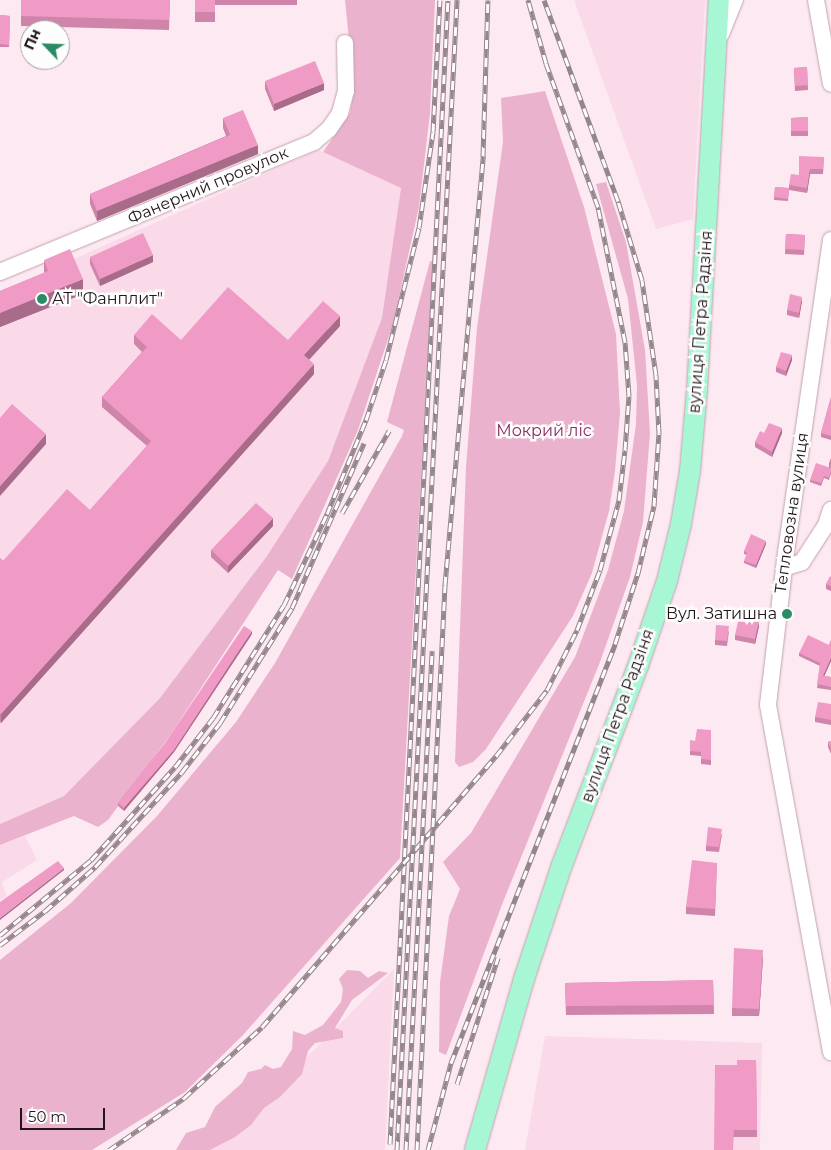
<!DOCTYPE html>
<meta charset="utf-8">
<style>
body{margin:0}
#map{position:relative;width:831px;height:1150px;overflow:hidden;background:#fde9f2;font-family:Montserrat,sans-serif}
div>[style]{position:absolute}
[style*='--x']{left:calc(var(--x)*1px);top:calc(var(--y)*1px);width:calc(var(--w)*1px);rotate:calc(var(--a)*1deg)}
.built>*{inset:0;background:#fad9e8}
.green>*{inset:0;background:#ebb2cd}
.roads{filter:drop-shadow(0 0 1px #c0a1af) drop-shadow(0 0 1px #c0a1af)}
.minor>*{height:16px;margin:-8px;padding:0 8px;transform-origin:8px;border-radius:8px;background:#fff}
.major>*{height:20px;margin:-10px;padding:0 10px;transform-origin:10px;border-radius:10px;background:#a7f7d4}
.rail>*{height:5px;margin-top:-2.5px;transform-origin:0;background:repeating-linear-gradient(90deg,#fdfdfd 0 9px,#95858c 0 18px);box-sizing:border-box;border-block:1px solid #95858c}
.wall>*{inset:0;background:#ce85a9}
.shaded-wall>*{inset:0;background:#a86c8a}
.building>*{inset:0;background:#f09bc5}
.dots>*{width:14px;height:14px;translate:-50% -50%;box-sizing:border-box;border:2px solid #fdfdfd;border-radius:50%}
span{translate:-50% -50%;white-space:nowrap;text-align:center;line-height:1.15;-webkit-text-stroke:5px #fdfdfd;paint-order:stroke}
.street-label{font-size:16px;color:#20151a}
.poi-label{font-size:16px;color:#20151a}
.left{translate:0 -50%;text-align:left}
.right{translate:-100% -50%;text-align:right}
.park-label{font-size:16px;color:#8c2b63}
.north{position:absolute;left:20px;top:20px;width:50px;height:50px;box-sizing:border-box;background:#fdfdfd;border:1px solid #a5a0a2;border-radius:50%;rotate:294deg;font-size:14px;font-weight:700;line-height:20px;text-align:center;color:#20151a}
.north::after{content:'';display:block;margin:auto;width:18px;height:22px;background:#2a8c65;clip-path:polygon(50% 0,100% 100%,50% 72%,0 100%)}
.scale{position:absolute;left:20px;top:1108px;width:85px;height:22px;box-sizing:border-box;border:2px solid #20151a;border-top:0;padding-left:6px;font-size:15px;line-height:18px;white-space:nowrap;color:#20151a;-webkit-text-stroke:4px #fdfdfd;paint-order:stroke}
</style>
<div id="map">
<div class="built">
<i style="clip-path:polygon(574px 0,705px 0,693px 219px,656px 229px)"></i>
<i style="clip-path:polygon(318px 150px,401px 187px,383px 318px,328px 461px,267px 556px,160px 698px,64px 796px,0 824px,0 292px)"></i>
<i style="clip-path:polygon(25px 836px,37px 860px,2px 882px,6px 896px,0 900px,0 845px)"></i>
<i style="clip-path:polygon(394px 969px,385px 1150px,193px 1150px,260px 1105px)"></i>
<i style="clip-path:polygon(545px 1036px,762px 1043px,760px 1150px,525px 1150px)"></i>
</div>
<div class="green">
<i style="clip-path:polygon(345px 0,435px 0,430px 113px,419px 207px,393px 324px,358px 430px,292px 579px,278px 570px,171px 734px,108px 820px,98px 827px,74px 816px,0 845px,0 824px,64px 796px,160px 698px,267px 556px,328px 461px,382px 318px,401px 188px,323px 152px,350px 113px,354px 90px)"></i>
<i style="clip-path:polygon(545px 91px,584px 207px,616px 334px,620px 413px,615px 471px,609px 511px,592px 573px,573px 616px,486px 749px,473px 762px,459px 767px,455px 762px,466px 467px,477px 328px,503px 142px,501px 98px)"></i>
<i style="clip-path:polygon(606px 182px,626px 242px,645px 350px,650px 433px,643px 522px,630px 577px,600px 662px,503px 902px,446px 1055px,439px 1052px,440px 982px,449px 916px,460px 889px,443px 862px,471px 833px,575px 657px,608px 570px,624px 511px,636px 424px,637px 385px,628px 299px,596px 184px)"></i>
<i style="clip-path:polygon(430px 261px,433px 261px,400px 858px,243px 1035px,185px 1092px,92px 1150px,0 1150px,0 960px,71px 903px,157px 816px,236px 722px,275px 663px,402px 436px,404px 430px,387px 422px)"></i>
<i style="clip-path:polygon(347px 970px,360px 971px,368px 978px,379px 971px,388px 973px,352px 1000px,335px 1028px,343px 1031px,343px 1038px,315px 1043px,308px 1051px,302px 1074px,280px 1097px,264px 1108px,251px 1125px,235px 1137px,210px 1150px,176px 1150px,186px 1133px,205px 1127px,215px 1107px,242px 1083px,248px 1072px,261px 1069px,265px 1065px,273px 1069px,281px 1067px,292px 1049px,293px 1031px,305px 1035px,323px 1025px,341px 1002px,343px 989px,339px 979px)"></i>
</div>
<div class="roads">
<div class="minor">
<i style="--x:816;--y:0;--w:85;--a:79.9"></i>
<i style="--x:721;--y:34;--w:37;--a:-68"></i>
<i style="--x:831;--y:240;--w:323;--a:98.2"></i>
<i style="--x:785;--y:560;--w:146;--a:96.7"></i>
<i style="--x:768;--y:705;--w:353;--a:79.7"></i>
<i style="--x:0;--y:272;--w:340;--a:-22.5"></i>
<i style="--x:314;--y:142;--w:20;--a:-41"></i>
<i style="--x:329;--y:129;--w:19;--a:-55"></i>
<i style="--x:340;--y:113;--w:23;--a:-75"></i>
<i style="--x:346;--y:91;--w:48;--a:-91.2"></i>
<i style="--x:784;--y:568;--w:19;--a:-18"></i>
<i style="--x:802;--y:562;--w:44;--a:-57"></i>
<i style="--x:826;--y:525;--w:16;--a:-72"></i>
</div>
<div class="major">
<i style="--x:475;--y:1150;--w:178;--a:-74"></i>
<i style="--x:524;--y:979;--w:120;--a:-71.6"></i>
<i style="--x:562;--y:865;--w:213;--a:-69.1"></i>
<i style="--x:638;--y:666;--w:90;--a:-71.2"></i>
<i style="--x:667;--y:581;--w:59;--a:-76.2"></i>
<i style="--x:681;--y:524;--w:54;--a:-80.4"></i>
<i style="--x:690;--y:471;--w:81;--a:-85.1"></i>
<i style="--x:697;--y:390;--w:391;--a:-86.8"></i>
</div>
</div>
<div class="rail">
<i style="--x:342;--y:513;--w:95;--a:-60.2"></i>
<i style="--x:0;--y:935;--w:118;--a:-39.5"></i>
<i style="--x:91;--y:860;--w:125;--a:-47.9"></i>
<i style="--x:175;--y:767;--w:62;--a:-52.2"></i>
<i style="--x:213;--y:718;--w:133;--a:-57.9"></i>
<i style="--x:284;--y:605;--w:101;--a:-64.7"></i>
<i style="--x:327;--y:514;--w:102;--a:-67.5"></i>
<i style="--x:366;--y:420;--w:63;--a:-71.6"></i>
<i style="--x:386;--y:360;--w:136;--a:-76"></i>
<i style="--x:419;--y:228;--w:97;--a:-81.7"></i>
<i style="--x:433;--y:132;--w:132;--a:-87"></i>
<i style="--x:0;--y:945;--w:56;--a:-37.1"></i>
<i style="--x:45;--y:911;--w:67;--a:-41.3"></i>
<i style="--x:95;--y:867;--w:129;--a:-47.5"></i>
<i style="--x:182;--y:772;--w:62;--a:-52.2"></i>
<i style="--x:220;--y:723;--w:136;--a:-57.9"></i>
<i style="--x:292;--y:608;--w:180;--a:-66.4"></i>
<i style="--x:457;--y:1084;--w:133;--a:-72"></i>
<i style="--x:390;--y:1144;--w:1145;--a:-87.1"></i>
<i style="--x:109;--y:1150;--w:91;--a:-34.7"></i>
<i style="--x:184;--y:1098;--w:105;--a:-42.3"></i>
<i style="--x:262;--y:1027;--w:358;--a:-49.2"></i>
<i style="--x:496;--y:756;--w:83;--a:-52.3"></i>
<i style="--x:547;--y:690;--w:67;--a:-63.4"></i>
<i style="--x:577;--y:630;--w:64;--a:-69"></i>
<i style="--x:600;--y:570;--w:73;--a:-74.8"></i>
<i style="--x:619;--y:500;--w:50;--a:-83.2"></i>
<i style="--x:625;--y:450;--w:54;--a:-85.8"></i>
<i style="--x:629;--y:396;--w:54;--a:-94.2"></i>
<i style="--x:625;--y:342;--w:138;--a:-101.3"></i>
<i style="--x:598;--y:207;--w:153;--a:-109.9"></i>
<i style="--x:546;--y:63;--w:66;--a:-105.9"></i>
<i style="--x:397;--y:1150;--w:1152;--a:-87.01"></i>
<i style="--x:406;--y:1150;--w:500;--a:-87"></i>
<i style="--x:417;--y:1150;--w:566;--a:-87.16"></i>
<i style="--x:445;--y:585;--w:431;--a:-84.9"></i>
<i style="--x:483;--y:156;--w:156;--a:-88.2"></i>
<i style="--x:428;--y:1150;--w:90;--a:-75.2"></i>
<i style="--x:451;--y:1063;--w:450;--a:-68.6"></i>
<i style="--x:615;--y:644;--w:75;--a:-72.1"></i>
<i style="--x:638;--y:573;--w:69;--a:-76.6"></i>
<i style="--x:654;--y:506;--w:73;--a:-86.1"></i>
<i style="--x:659;--y:433;--w:58;--a:-93"></i>
<i style="--x:656;--y:375;--w:96;--a:-98.4"></i>
<i style="--x:642;--y:280;--w:83;--a:-106.9"></i>
<i style="--x:618;--y:201;--w:214;--a:-110.2"></i>
</div>
<div class="wall">
<i style="clip-path:polygon(21px 0,170px 0,169px 30px,21px 26px)"></i>
<i style="clip-path:polygon(195px 0,297px 0,297px 5px,215px 5px,215px 22px,195px 22px)"></i>
<i style="clip-path:polygon(0 15px,10px 16px,9px 47px,0 47px)"></i>
<i style="clip-path:polygon(807px 67px,808px 90px,795px 91px,794px 68px)"></i>
<i style="clip-path:polygon(265px 81px,324px 90px,274px 111px,265px 89px)"></i>
<i style="clip-path:polygon(808px 117px,808px 136px,791px 136px,791px 118px)"></i>
<i style="clip-path:polygon(223px 118px,258px 154px,97px 221px,90px 204px,90px 194px,226px 136px,223px 128px)"></i>
<i style="clip-path:polygon(824px 157px,823px 174px,810px 174px,807px 193px,789px 190px,789px 185px,799px 175px)"></i>
<i style="clip-path:polygon(775px 187px,789px 188px,788px 201px,774px 200px)"></i>
<i style="clip-path:polygon(786px 234px,805px 235px,804px 255px,785px 254px)"></i>
<i style="clip-path:polygon(90px 257px,153px 262px,100px 286px,90px 264px)"></i>
<i style="clip-path:polygon(44px 260px,83px 294px,0 327px,0 291px,44px 273px)"></i>
<i style="clip-path:polygon(802px 301px,799px 318px,787px 315px,787px 310px)"></i>
<i style="clip-path:polygon(340px 326px,309px 360px,314px 374px,1px 723px,0 722px,0 558px,3px 561px,90px 510px,147px 446px,102px 407px,102px 397px,142px 352px,134px 344px,134px 335px,181px 340px,288px 340px)"></i>
<i style="clip-path:polygon(792px 360px,786px 376px,776px 372px,776px 367px)"></i>
<i style="clip-path:polygon(831px 397px,831px 440px,821px 437px,821px 433px)"></i>
<i style="clip-path:polygon(764px 433px,782px 433px,772px 457px,755px 447px,755px 442px)"></i>
<i style="clip-path:polygon(831px 458px,831px 474px,829px 480px,824px 478px,821px 486px,810px 482px,810px 480px,829px 467px,829px 463px)"></i>
<i style="clip-path:polygon(273px 526px,228px 573px,211px 557px,211px 550px)"></i>
<i style="clip-path:polygon(766px 544px,756px 568px,744px 563px,744px 561px,747px 555px,744px 554px,744px 551px)"></i>
<i style="clip-path:polygon(831px 577px,831px 591px,826px 589px,826px 584px)"></i>
<i style="clip-path:polygon(759px 626px,755px 644px,735px 640px,735px 635px)"></i>
<i style="clip-path:polygon(729px 631px,727px 646px,715px 645px,715px 640px)"></i>
<i style="clip-path:polygon(252px 634px,174px 752px,124px 811px,118px 806px,118px 803px)"></i>
<i style="clip-path:polygon(831px 640px,831px 661px,824px 676px,831px 677px,831px 690px,817px 688px,820px 666px,799px 656px,799px 653px,829px 645px)"></i>
<i style="clip-path:polygon(831px 704px,831px 725px,815px 722px,815px 717px)"></i>
<i style="clip-path:polygon(690px 740px,711px 760px,711px 765px,701px 764px,701px 756px,690px 755px)"></i>
<i style="clip-path:polygon(831px 741px,831px 754px,828px 747px,828px 742px)"></i>
<i style="clip-path:polygon(722px 834px,719px 852px,706px 851px,706px 846px)"></i>
<i style="clip-path:polygon(717px 863px,715px 916px,686px 914px,686px 907px)"></i>
<i style="clip-path:polygon(763px 957px,759px 1016px,732px 1016px,732px 1008px)"></i>
<i style="clip-path:polygon(713px 980px,714px 1014px,566px 1015px,565px 983px)"></i>
<i style="clip-path:polygon(756px 1060px,757px 1137px,734px 1137px,714px 1150px,737px 1065px)"></i>
</div>
<div class="shaded-wall">
<i style="clip-path:polygon(324px 83px,324px 90px,274px 111px,274px 104px)"></i>
<i style="clip-path:polygon(258px 145px,258px 154px,97px 221px,97px 211px)"></i>
<i style="clip-path:polygon(810px 169px,810px 174px,807px 193px,807px 188px)"></i>
<i style="clip-path:polygon(153px 255px,153px 262px,100px 286px,100px 279px)"></i>
<i style="clip-path:polygon(83px 279px,83px 294px,0 327px,0 313px)"></i>
<i style="clip-path:polygon(802px 297px,802px 301px,799px 318px,799px 313px)"></i>
<i style="clip-path:polygon(340px 316px,340px 326px,304px 365px,304px 355px)"></i>
<i style="clip-path:polygon(792px 355px,792px 360px,786px 376px,786px 371px)"></i>
<i style="clip-path:polygon(314px 364px,314px 374px,1px 723px,1px 714px)"></i>
<i style="clip-path:polygon(782px 428px,782px 433px,772px 457px,772px 452px)"></i>
<i style="clip-path:polygon(46px 434px,46px 444px,0 496px,0 486px)"></i>
<i style="clip-path:polygon(273px 518px,273px 526px,228px 573px,228px 566px)"></i>
<i style="clip-path:polygon(766px 541px,766px 544px,756px 568px,756px 565px)"></i>
<i style="clip-path:polygon(759px 621px,759px 626px,755px 644px,755px 639px)"></i>
<i style="clip-path:polygon(252px 631px,252px 634px,174px 752px,124px 811px,124px 808px)"></i>
<i style="clip-path:polygon(831px 658px,831px 661px,823px 679px,823px 676px)"></i>
<i style="clip-path:polygon(64px 868px,64px 870px,0 920px,0 918px)"></i>
<i style="clip-path:polygon(763px 950px,763px 957px,759px 1016px,759px 1009px)"></i>
</div>
<div class="building">
<i style="clip-path:polygon(21px 0,170px 0,169px 20px,21px 16px)"></i>
<i style="clip-path:polygon(195px 0,215px 0,215px 12px,195px 12px)"></i>
<i style="clip-path:polygon(0 15px,10px 16px,9px 45px,0 44px)"></i>
<i style="clip-path:polygon(315px 61px,324px 83px,274px 104px,265px 81px)"></i>
<i style="clip-path:polygon(807px 67px,808px 85px,795px 86px,794px 68px)"></i>
<i style="clip-path:polygon(243px 110px,258px 145px,97px 211px,90px 194px,230px 135px,223px 118px)"></i>
<i style="clip-path:polygon(808px 117px,808px 131px,791px 131px,791px 118px)"></i>
<i style="clip-path:polygon(799px 156px,824px 157px,823px 169px,810px 169px,807px 188px,789px 185px,791px 174px,799px 175px)"></i>
<i style="clip-path:polygon(775px 187px,789px 188px,788px 199px,774px 197px)"></i>
<i style="clip-path:polygon(143px 233px,153px 255px,100px 279px,90px 257px)"></i>
<i style="clip-path:polygon(786px 234px,805px 235px,804px 250px,785px 249px)"></i>
<i style="clip-path:polygon(70px 249px,83px 279px,0 313px,0 291px,48px 271px,44px 260px)"></i>
<i style="clip-path:polygon(228px 287px,288px 340px,323px 301px,340px 316px,304px 355px,314px 364px,1px 714px,0 713px,0 558px,3px 561px,67px 489px,90px 510px,151px 441px,102px 397px,147px 347px,134px 335px,152px 314px,181px 340px)"></i>
<i style="clip-path:polygon(790px 294px,802px 297px,799px 313px,787px 310px)"></i>
<i style="clip-path:polygon(781px 352px,792px 355px,786px 371px,776px 367px)"></i>
<i style="clip-path:polygon(831px 397px,831px 436px,821px 433px)"></i>
<i style="clip-path:polygon(12px 404px,46px 434px,0 486px,0 418px)"></i>
<i style="clip-path:polygon(769px 423px,782px 428px,772px 452px,755px 442px,760px 431px,764px 433px)"></i>
<i style="clip-path:polygon(816px 463px,831px 468px,831px 471px,829px 478px,824px 476px,821px 483px,810px 480px)"></i>
<i style="clip-path:polygon(256px 503px,273px 518px,228px 566px,211px 550px)"></i>
<i style="clip-path:polygon(751px 534px,766px 541px,756px 565px,744px 561px,747px 553px,744px 551px)"></i>
<i style="clip-path:polygon(830px 576px,831px 577px,831px 586px,826px 584px)"></i>
<i style="clip-path:polygon(739px 617px,759px 621px,755px 639px,735px 635px)"></i>
<i style="clip-path:polygon(716px 625px,729px 626px,727px 641px,715px 640px)"></i>
<i style="clip-path:polygon(244px 626px,252px 631px,174px 750px,124px 808px,118px 803px,165px 743px)"></i>
<i style="clip-path:polygon(808px 635px,829px 645px,831px 640px,831px 658px,823px 676px,831px 677px,831px 687px,817px 684px,820px 663px,799px 653px)"></i>
<i style="clip-path:polygon(818px 702px,831px 704px,831px 720px,815px 717px)"></i>
<i style="clip-path:polygon(697px 729px,711px 730px,711px 760px,701px 759px,701px 752px,690px 751px,690px 740px,695px 741px)"></i>
<i style="clip-path:polygon(831px 741px,831px 749px,828px 742px)"></i>
<i style="clip-path:polygon(708px 827px,722px 829px,719px 847px,706px 846px)"></i>
<i style="clip-path:polygon(692px 860px,717px 863px,715px 909px,686px 907px)"></i>
<i style="clip-path:polygon(58px 861px,64px 868px,0 918px,0 902px)"></i>
<i style="clip-path:polygon(734px 948px,763px 950px,759px 1009px,732px 1008px)"></i>
<i style="clip-path:polygon(713px 980px,714px 1005px,566px 1006px,565px 983px)"></i>
<i style="clip-path:polygon(737px 1060px,756px 1060px,757px 1130px,734px 1130px,733px 1150px,714px 1150px,715px 1065px,737px 1065px)"></i>
</div>
<div class="dots">
<i style="left:42px;top:299px;background:#2a8c65"></i>
<i style="left:787px;top:614px;background:#2a8c65"></i>
</div>
<div class="street-label">
<span style="left:208px;top:186px;rotate:-23deg">Фанерний провулок</span>
<span style="left:701px;top:322px;rotate:-86deg">вулиця Петра Радзіня</span>
<span style="left:792px;top:513px;rotate:-82deg">Тепловозна вулиця</span>
<span style="left:618px;top:716px;rotate:-70deg">вулиця Петра Радзіня</span>
</div>
<div class="poi-label">
<span class="left" style="left:52px;top:299px">АТ "Фанплит"</span>
<span class="right" style="left:777px;top:614px">Вул. Затишна</span>
</div>
<div class="park-label">
<span style="left:544px;top:431px">Мокрий ліс</span>
</div>
<div class="north">Пн</div>
<div class="scale">50 m</div>
</div>
